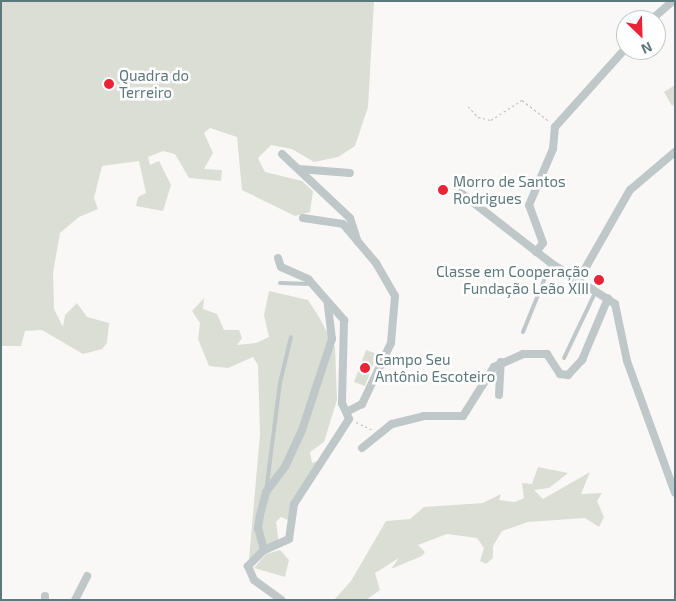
<!DOCTYPE html>
<meta charset="utf-8">
<style>
body{margin:0}
#map{position:relative;width:676px;height:601px;overflow:hidden;background:#f9f8f6;font-family:"Exo 2",sans-serif}
div>[style]{position:absolute}
[style*='--x']{left:calc(var(--x)*1px);top:calc(var(--y)*1px);width:calc(var(--w)*1px);rotate:calc(var(--a)*1deg)}
.green>*{inset:0;background:#dbded5}
.path>*{height:1px;margin-top:-0.5px;transform-origin:0;background:repeating-linear-gradient(90deg,#b9bfc0 0 2.5px,transparent 0 5px)}
.service>*{height:4px;margin:-2px;padding:0 2px;transform-origin:2px;border-radius:2px;background:#bfc7c8}
.minor>*{height:8px;margin:-4px;padding:0 4px;transform-origin:4px;border-radius:4px;background:#bfc7c8}
.dots>*{width:14px;height:14px;translate:-50% -50%;box-sizing:border-box;border:2px solid #fff;border-radius:50%}
span{translate:-50% -50%;white-space:nowrap;text-align:center;line-height:1.15;-webkit-text-stroke:5px #fff;paint-order:stroke}
.poi-label{font-size:15px;color:#5e797d}
.left{translate:0 -50%;text-align:left}
.right{translate:-100% -50%;text-align:right}
.frame{position:absolute;inset:0;border:2px solid #5e797d;pointer-events:none}
.north{position:absolute;left:616px;top:10px;width:50px;height:50px;box-sizing:border-box;background:#fff;border:1px solid #bfc9cb;border-radius:50%;rotate:156deg;font-size:14px;font-weight:700;line-height:20px;text-align:center;color:#5e797d}
.north::after{content:'';display:block;margin:auto;width:18px;height:22px;background:#ec2237;clip-path:polygon(50% 0,100% 100%,50% 72%,0 100%)}
</style>
<div id="map">
<div class="green">
<i style="clip-path:polygon(1px 1px,374px 1px,368px 107px,355px 146px,338px 157px,314px 162px,292px 149px,271px 145px,258px 158px,265px 172px,302px 181px,313px 191px,310px 212px,295px 216px,242px 190px,237px 137px,210px 128px,204px 133px,213px 153px,204px 169px,222px 170px,221px 181px,189px 178px,175px 154px,163px 151px,148px 157px,150px 165px,159px 161px,171px 185px,163px 211px,136px 206px,138px 197px,146px 193px,139px 161px,102px 166px,94px 198px,98px 209px,79px 217px,60px 233px,53px 273px,54px 309px,63px 327px,65px 315px,77px 303px,87px 317px,109px 323px,107px 343px,102px 349px,83px 354px,42px 330px,25px 331px,21px 346px,1px 346px)"></i>
<i style="clip-path:polygon(675px 85px,675px 104px,672px 106px,664px 92px)"></i>
<i style="clip-path:polygon(269px 291px,308px 300px,319px 317px,335px 347px,337px 400px,324px 442px,310px 452px,312px 463px,320px 460px,288px 520px,281px 517px,276px 522px,279px 545px,249px 560px,260px 434px,258px 365px,253px 357px,228px 368px,209px 366px,198px 339px,200px 323px,192px 311px,204px 298px,203px 309px,217px 314px,224px 330px,239px 330px,242px 338px,237px 345px,256px 343px,269px 337px,264px 315px)"></i>
<i style="clip-path:polygon(366px 350px,377px 354px,365px 386px,354px 382px)"></i>
<i style="clip-path:polygon(538px 467px,568px 473px,549px 488px,534px 490px,543px 499px,590px 472px,581px 494px,602px 493px,597px 501px,604px 517px,599px 527px,585px 518px,528px 522px,502px 531px,493px 546px,493px 558px,486px 564px,480px 561px,484px 548px,477px 538px,447px 534px,418px 545px,425px 552px,422px 556px,391px 569px,399px 558px,375px 573px,380px 590px,366px 600px,334px 600px,351px 581px,386px 521px,410px 519px,424px 507px,483px 503px,501px 494px,499px 500px,515px 502px,524px 498px,522px 483px,532px 484px)"></i>
<i style="clip-path:polygon(280px 550px,289px 560px,285px 577px,254px 568px,266px 554px)"></i>
</div>
<div class="path">
<i style="--x:468;--y:106;--w:15;--a:48"></i>
<i style="--x:478;--y:117;--w:13;--a:13"></i>
<i style="--x:491;--y:120;--w:37;--a:-33"></i>
<i style="--x:522;--y:100;--w:34;--a:38"></i>
<i style="--x:356;--y:422;--w:17;--a:25"></i>
</div>
<div class="service">
<i style="--x:280;--y:283;--w:31;--a:2"></i>
<i style="--x:523;--y:332;--w:74;--a:-67.9"></i>
<i style="--x:564;--y:358;--w:74;--a:-64.5"></i>
<i style="--x:266;--y:492;--w:110;--a:-82.7"></i>
<i style="--x:280;--y:383;--w:47;--a:-76.6"></i>
</div>
<div class="minor">
<i style="--x:651;--y:20;--w:29;--a:-41"></i>
<i style="--x:282;--y:154;--w:93;--a:43.3"></i>
<i style="--x:350;--y:218;--w:25;--a:72"></i>
<i style="--x:299;--y:169;--w:51;--a:4.5"></i>
<i style="--x:461;--y:193;--w:114;--a:37.9"></i>
<i style="--x:551;--y:263;--w:76;--a:32.6"></i>
<i style="--x:615;--y:304;--w:58;--a:78.1"></i>
<i style="--x:627;--y:361;--w:140;--a:70"></i>
<i style="--x:303;--y:218;--w:40;--a:8.5"></i>
<i style="--x:343;--y:224;--w:51;--a:49.8"></i>
<i style="--x:376;--y:263;--w:38;--a:60"></i>
<i style="--x:395;--y:296;--w:47;--a:94.9"></i>
<i style="--x:391;--y:343;--w:68;--a:115.4"></i>
<i style="--x:362;--y:404;--w:16;--a:153"></i>
<i style="--x:536;--y:252;--w:11;--a:-52"></i>
<i style="--x:543;--y:243;--w:40;--a:-110.2"></i>
<i style="--x:529;--y:205;--w:61;--a:-66.8"></i>
<i style="--x:553;--y:149;--w:22;--a:-85"></i>
<i style="--x:555;--y:127;--w:106;--a:-48.1"></i>
<i style="--x:278;--y:258;--w:9;--a:72"></i>
<i style="--x:281;--y:267;--w:30;--a:24"></i>
<i style="--x:308;--y:279;--w:55;--a:48.7"></i>
<i style="--x:344;--y:320;--w:83;--a:91.4"></i>
<i style="--x:342;--y:403;--w:17;--a:66"></i>
<i style="--x:349;--y:419;--w:101;--a:122.9"></i>
<i style="--x:294;--y:504;--w:35;--a:98"></i>
<i style="--x:289;--y:539;--w:27;--a:156"></i>
<i style="--x:264;--y:550;--w:23;--a:135"></i>
<i style="--x:248;--y:566;--w:15;--a:67"></i>
<i style="--x:254;--y:580;--w:34;--a:36"></i>
<i style="--x:578;--y:281;--w:105;--a:-60.3"></i>
<i style="--x:630;--y:190;--w:59;--a:-40.2"></i>
<i style="--x:499;--y:395;--w:33;--a:-87"></i>
<i style="--x:362;--y:448;--w:38;--a:-39"></i>
<i style="--x:392;--y:424;--w:33;--a:-14"></i>
<i style="--x:424;--y:416;--w:39;--a:0"></i>
<i style="--x:463;--y:416;--w:58;--a:-57.7"></i>
<i style="--x:494;--y:367;--w:32;--a:-24"></i>
<i style="--x:523;--y:354;--w:24;--a:0"></i>
<i style="--x:547;--y:354;--w:24;--a:57"></i>
<i style="--x:560;--y:374;--w:8;--a:7"></i>
<i style="--x:568;--y:375;--w:21;--a:-47"></i>
<i style="--x:582;--y:360;--w:67;--a:-67.2"></i>
<i style="--x:264;--y:550;--w:23;--a:-105"></i>
<i style="--x:258;--y:528;--w:13;--a:-81"></i>
<i style="--x:260;--y:515;--w:24;--a:-75"></i>
<i style="--x:266;--y:492;--w:31;--a:-53"></i>
<i style="--x:285;--y:467;--w:41;--a:-65.3"></i>
<i style="--x:302;--y:430;--w:96;--a:-71.8"></i>
<i style="--x:332;--y:339;--w:35;--a:-97"></i>
<i style="--x:45;--y:600;--w:4;--a:-90"></i>
<i style="--x:75;--y:600;--w:27;--a:-63"></i>
</div>
<div class="dots">
<i style="left:109px;top:84px;background:#ec2237"></i>
<i style="left:443px;top:190px;background:#ec2237"></i>
<i style="left:599px;top:280px;background:#ec2237"></i>
<i style="left:365px;top:368px;background:#ec2237"></i>
</div>
<div class="poi-label">
<span class="left" style="left:119px;top:84px">Quadra do<br>Terreiro</span>
<span class="left" style="left:453px;top:190px">Morro de Santos<br>Rodrigues</span>
<span class="right" style="left:589px;top:280px">Classe em Cooperação<br>Fundação Leão XIII</span>
<span class="left" style="left:375px;top:368px">Campo Seu<br>Antônio Escoteiro</span>
</div>
<div class="frame"></div>
<div class="north">N</div>
</div>
